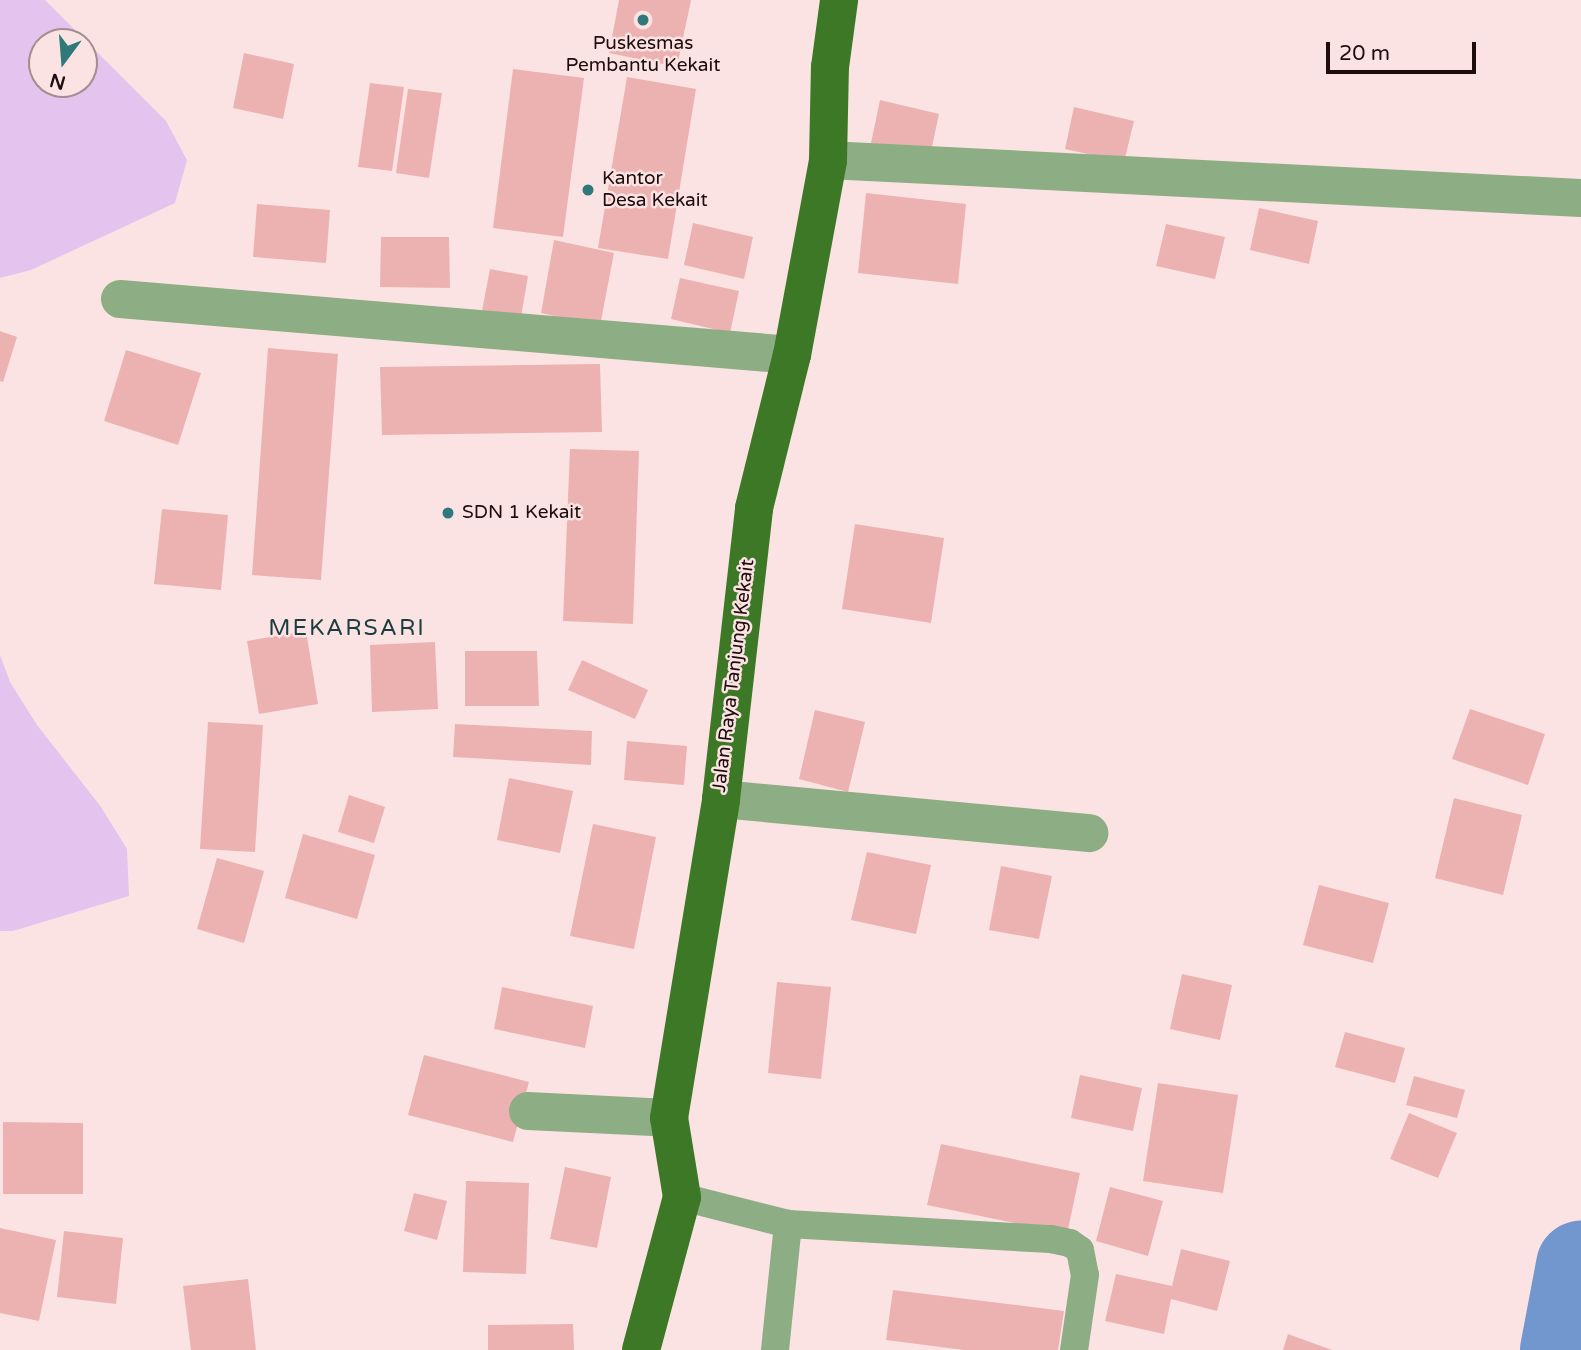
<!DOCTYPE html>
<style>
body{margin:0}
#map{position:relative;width:1581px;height:1350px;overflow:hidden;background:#fce3e3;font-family:"Varela Round",sans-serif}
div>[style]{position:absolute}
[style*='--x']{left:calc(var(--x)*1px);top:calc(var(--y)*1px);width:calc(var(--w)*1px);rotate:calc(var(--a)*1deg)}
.green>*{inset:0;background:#e4c3ee}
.river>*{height:91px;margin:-45.5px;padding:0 45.5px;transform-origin:45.5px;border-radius:45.5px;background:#7296ce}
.building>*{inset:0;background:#ecb2b2}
.lane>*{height:28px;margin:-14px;padding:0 14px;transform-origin:14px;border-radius:14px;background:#8dad84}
.street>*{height:38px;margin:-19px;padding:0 19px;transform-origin:19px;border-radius:19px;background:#8dad84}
.primary>*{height:38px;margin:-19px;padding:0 19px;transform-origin:19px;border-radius:19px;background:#3d7827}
.dots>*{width:19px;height:19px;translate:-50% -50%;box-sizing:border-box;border:4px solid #fce3e3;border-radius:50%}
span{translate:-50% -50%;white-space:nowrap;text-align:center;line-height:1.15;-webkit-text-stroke:5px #fce3e3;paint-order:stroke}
.poi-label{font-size:19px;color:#1f0c0d}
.left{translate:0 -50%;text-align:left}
.street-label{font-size:19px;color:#1f0c0d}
.quarter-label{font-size:23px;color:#1b3d3f;letter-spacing:2px}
.north{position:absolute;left:28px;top:28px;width:70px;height:70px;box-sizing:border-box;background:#fce3e3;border:2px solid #a48d8d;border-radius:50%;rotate:196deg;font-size:19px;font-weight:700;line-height:28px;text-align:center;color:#1f0c0d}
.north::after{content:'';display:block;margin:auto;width:24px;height:32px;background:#2f797b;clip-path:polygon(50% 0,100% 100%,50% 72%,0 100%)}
.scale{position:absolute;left:1326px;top:42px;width:150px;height:32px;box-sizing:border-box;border:4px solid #1f0c0d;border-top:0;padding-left:9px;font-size:21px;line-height:24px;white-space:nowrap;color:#1f0c0d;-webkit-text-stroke:5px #fce3e3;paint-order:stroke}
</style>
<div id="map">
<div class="green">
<i style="clip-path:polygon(evenodd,0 0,45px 0,166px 121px,187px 160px,175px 203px,31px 270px,0 278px,0 0,84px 42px,84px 84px,42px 84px,42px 42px,84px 42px)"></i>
<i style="clip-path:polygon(0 655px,10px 682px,37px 725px,101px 807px,127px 849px,129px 896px,13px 931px,0 931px)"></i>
</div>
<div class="river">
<i style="--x:1565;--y:1350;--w:86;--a:-79.3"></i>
</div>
<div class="building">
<i style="clip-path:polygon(619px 0,691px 0,677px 67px,609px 53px)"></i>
<i style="clip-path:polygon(244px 53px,294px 64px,283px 119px,233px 108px)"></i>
<i style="clip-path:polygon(513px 69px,584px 78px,563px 237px,493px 228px)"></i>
<i style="clip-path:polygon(627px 77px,696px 89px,668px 259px,598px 248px)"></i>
<i style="clip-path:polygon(370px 83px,404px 87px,392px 171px,358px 167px)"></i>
<i style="clip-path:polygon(408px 89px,442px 93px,429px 178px,396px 173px)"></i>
<i style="clip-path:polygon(880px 100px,939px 114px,930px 156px,871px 143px)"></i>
<i style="clip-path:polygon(1074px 107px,1134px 121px,1124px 162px,1065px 149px)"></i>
<i style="clip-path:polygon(866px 193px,966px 204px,958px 284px,858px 273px)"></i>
<i style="clip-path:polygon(257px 204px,330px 210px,326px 263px,253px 257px)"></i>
<i style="clip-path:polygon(1259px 208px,1318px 221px,1309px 264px,1250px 250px)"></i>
<i style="clip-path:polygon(693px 223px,753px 237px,744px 279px,684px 265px)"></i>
<i style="clip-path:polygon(1166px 224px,1225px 237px,1215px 279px,1156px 266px)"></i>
<i style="clip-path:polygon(381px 237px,449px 237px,450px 288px,380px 287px)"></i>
<i style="clip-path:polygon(554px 240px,614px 253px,600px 326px,541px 313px)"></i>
<i style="clip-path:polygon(490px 269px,528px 276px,520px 323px,481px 316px)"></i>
<i style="clip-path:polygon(680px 278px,739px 291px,730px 333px,671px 319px)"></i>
<i style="clip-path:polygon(0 331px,17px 337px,3px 382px,0 381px)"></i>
<i style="clip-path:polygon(268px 348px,338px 354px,321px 580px,252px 575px)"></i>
<i style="clip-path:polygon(126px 350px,201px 373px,178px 445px,104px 421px)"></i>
<i style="clip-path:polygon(600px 364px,602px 432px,382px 435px,380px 367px)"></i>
<i style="clip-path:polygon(570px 449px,639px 451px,633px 624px,563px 621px)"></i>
<i style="clip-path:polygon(162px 509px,228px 515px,221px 590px,154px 584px)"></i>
<i style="clip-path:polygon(855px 524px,944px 538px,931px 623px,842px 609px)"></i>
<i style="clip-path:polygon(306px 631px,318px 704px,259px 714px,247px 641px)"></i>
<i style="clip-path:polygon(435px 642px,438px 709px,372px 712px,370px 645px)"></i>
<i style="clip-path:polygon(465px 651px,537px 651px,539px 706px,465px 706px)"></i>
<i style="clip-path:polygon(582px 660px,648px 690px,635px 719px,568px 690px)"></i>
<i style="clip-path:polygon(1470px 709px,1545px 734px,1528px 785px,1452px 759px)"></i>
<i style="clip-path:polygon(815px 710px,865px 722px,848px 792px,799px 779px)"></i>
<i style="clip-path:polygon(208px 722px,263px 725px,255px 852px,200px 849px)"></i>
<i style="clip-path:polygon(455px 724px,592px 731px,591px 765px,453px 757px)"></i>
<i style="clip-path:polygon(627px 741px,687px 746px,684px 785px,624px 780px)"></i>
<i style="clip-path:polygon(509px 778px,573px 791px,560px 853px,497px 840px)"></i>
<i style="clip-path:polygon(349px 795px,385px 807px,374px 843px,338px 832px)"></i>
<i style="clip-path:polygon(1454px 798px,1522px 815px,1503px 895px,1435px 878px)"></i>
<i style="clip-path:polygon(593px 824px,656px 837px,634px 949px,570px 936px)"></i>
<i style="clip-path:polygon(303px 834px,375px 855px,357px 919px,285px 898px)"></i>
<i style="clip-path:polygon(867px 852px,931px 865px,916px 934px,851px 920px)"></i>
<i style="clip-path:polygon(217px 858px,264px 871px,244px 943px,197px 929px)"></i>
<i style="clip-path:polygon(1001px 866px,1052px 876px,1039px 939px,989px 930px)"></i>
<i style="clip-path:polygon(1319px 885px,1389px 903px,1373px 963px,1303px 945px)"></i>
<i style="clip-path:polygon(1182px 974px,1232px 985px,1220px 1040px,1170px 1029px)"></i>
<i style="clip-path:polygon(777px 982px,831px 987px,821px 1079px,768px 1073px)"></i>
<i style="clip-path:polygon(502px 987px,593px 1006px,585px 1048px,494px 1029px)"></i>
<i style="clip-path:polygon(1345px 1032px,1405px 1048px,1395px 1083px,1335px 1067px)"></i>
<i style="clip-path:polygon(424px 1055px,529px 1082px,513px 1142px,408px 1115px)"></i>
<i style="clip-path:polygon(1080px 1075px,1142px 1088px,1133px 1131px,1071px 1118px)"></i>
<i style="clip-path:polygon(1414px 1076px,1465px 1090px,1457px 1118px,1406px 1105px)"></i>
<i style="clip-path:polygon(1158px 1083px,1238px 1095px,1223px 1193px,1143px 1181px)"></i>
<i style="clip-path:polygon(1409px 1113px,1457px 1133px,1438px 1178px,1390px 1159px)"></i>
<i style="clip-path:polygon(3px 1122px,83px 1123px,83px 1194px,3px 1194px)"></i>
<i style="clip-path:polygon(941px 1144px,1080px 1173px,1067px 1234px,927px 1205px)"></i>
<i style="clip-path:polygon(565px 1167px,611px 1177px,597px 1248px,550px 1239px)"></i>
<i style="clip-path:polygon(466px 1181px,529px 1183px,526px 1274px,463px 1272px)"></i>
<i style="clip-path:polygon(1110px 1187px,1163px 1201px,1148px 1256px,1096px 1241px)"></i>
<i style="clip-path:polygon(414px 1193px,447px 1201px,437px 1240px,404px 1231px)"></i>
<i style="clip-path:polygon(0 1228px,56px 1240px,39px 1321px,0 1313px)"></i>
<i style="clip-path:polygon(64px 1231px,123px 1238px,116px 1304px,57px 1297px)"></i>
<i style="clip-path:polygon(1181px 1249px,1230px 1261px,1217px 1311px,1171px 1299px,1164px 1334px,1105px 1321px,1116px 1274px,1172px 1286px)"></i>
<i style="clip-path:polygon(248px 1279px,256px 1350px,191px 1350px,183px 1286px)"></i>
<i style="clip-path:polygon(893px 1290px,1064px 1311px,1058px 1350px,964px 1350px,886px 1340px)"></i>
<i style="clip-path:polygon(573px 1324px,574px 1350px,488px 1350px,488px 1325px)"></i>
<i style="clip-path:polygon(1288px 1334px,1332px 1350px,1283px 1350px)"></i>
</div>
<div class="lane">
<i style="--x:682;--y:1197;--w:109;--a:14.3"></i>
<i style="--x:788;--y:1224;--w:263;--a:3.3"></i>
<i style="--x:1051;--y:1239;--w:19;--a:12"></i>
<i style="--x:1070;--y:1243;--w:12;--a:35"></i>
<i style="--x:1080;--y:1250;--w:25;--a:79"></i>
<i style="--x:1085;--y:1275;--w:76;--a:98.3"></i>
<i style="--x:775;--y:1350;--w:127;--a:-84.1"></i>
</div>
<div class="street">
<i style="--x:828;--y:160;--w:754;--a:2.89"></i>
<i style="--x:120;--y:299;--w:674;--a:4.76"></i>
<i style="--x:721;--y:799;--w:370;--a:5.3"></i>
<i style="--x:528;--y:1111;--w:141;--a:2.8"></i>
</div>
<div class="primary">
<i style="--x:641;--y:1350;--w:158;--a:-75"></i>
<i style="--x:682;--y:1197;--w:80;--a:-99.3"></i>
<i style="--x:669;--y:1118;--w:323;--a:-80.7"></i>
<i style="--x:721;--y:799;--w:293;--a:-83.5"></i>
<i style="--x:754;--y:508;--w:158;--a:-76.1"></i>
<i style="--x:792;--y:355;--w:198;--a:-79.5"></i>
<i style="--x:828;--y:160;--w:93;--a:-88.8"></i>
<i style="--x:830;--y:67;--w:68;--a:-82.3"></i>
</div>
<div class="dots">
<i style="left:643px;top:20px;background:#2f797b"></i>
<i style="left:588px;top:190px;background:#2f797b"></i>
<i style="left:448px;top:513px;background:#2f797b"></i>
</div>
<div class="poi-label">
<span style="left:643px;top:55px">Puskesmas<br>Pembantu Kekait</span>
<span class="left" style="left:602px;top:190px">Kantor<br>Desa Kekait</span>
<span class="left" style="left:462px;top:513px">SDN 1 Kekait</span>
</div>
<div class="street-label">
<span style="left:734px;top:676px;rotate:-83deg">Jalan Raya Tanjung Kekait</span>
</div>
<div class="quarter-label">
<span style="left:347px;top:628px">MEKARSARI</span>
</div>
<div class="north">N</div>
<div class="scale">20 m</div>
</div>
